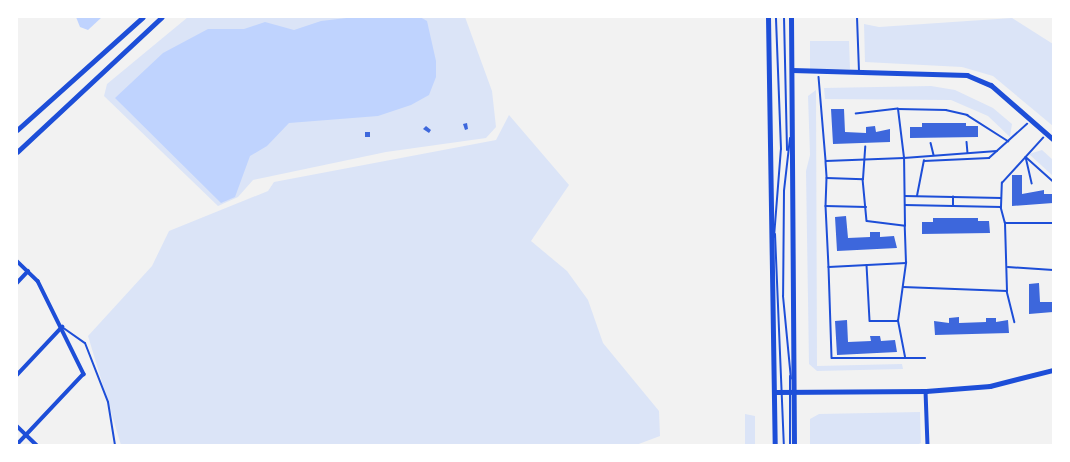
<!DOCTYPE html>
<style>
body{margin:0}
#map{position:relative;width:1070px;height:462px;overflow:hidden;background:#f2f2f2;font-family:Mulish,sans-serif}
div>[style]{position:absolute}
[style*='--x']{left:calc(var(--x)*1px);top:calc(var(--y)*1px);width:calc(var(--w)*1px);rotate:calc(var(--a)*1deg)}
.green>*{inset:0;background:#dbe4f7}
.water>*{inset:0;background:#bfd3fe}
.building>*{inset:0;background:#3d67dc}
.path>*{height:1.5px;margin:-0.75px;padding:0 0.75px;transform-origin:0.75px;border-radius:0.75px;background:#1d4ed8}
.service>*{height:2px;margin:-1px;padding:0 1px;transform-origin:1px;border-radius:1px;background:#1d4ed8}
.minor>*{height:3.5px;margin:-1.75px;padding:0 1.75px;transform-origin:1.75px;border-radius:1.75px;background:#1d4ed8}
.tertiary>*{height:4.5px;margin:-2.25px;padding:0 2.25px;transform-origin:2.25px;border-radius:2.25px;background:#1d4ed8}
.secondary>*{height:5px;margin:-2.5px;padding:0 2.5px;transform-origin:2.5px;border-radius:2.5px;background:#1d4ed8}
span{translate:-50% -50%;white-space:nowrap;text-align:center;line-height:1.15;-webkit-text-stroke:3px #fff;paint-order:stroke}
.frame{position:absolute;inset:0;border:18px solid #fff;pointer-events:none}
</style>
<div id="map">
<div class="green">
<i style="clip-path:polygon(188px 17px,465px 17px,492px 91px,496px 127px,486px 138px,386px 152px,253px 180px,238px 197px,218px 206px,104px 96px,107px 84px)"></i>
<i style="clip-path:polygon(1012px 18px,1053px 44px,1053px 126px,993px 76px,962px 67px,865px 62px,864px 24px,879px 27px)"></i>
<i style="clip-path:polygon(810px 41px,849px 41px,850px 69px,810px 69px)"></i>
<i style="clip-path:polygon(931px 86px,955px 90px,993px 108px,1012px 124px,1010px 137px,988px 116px,951px 100px,825px 99px,824px 88px)"></i>
<i style="clip-path:polygon(816px 90px,817px 366px,902px 364px,903px 369px,817px 371px,809px 364px,806px 171px,810px 155px,808px 96px)"></i>
<i style="clip-path:polygon(509px 115px,569px 185px,531px 241px,567px 271px,588px 300px,603px 343px,659px 411px,660px 436px,636px 445px,121px 445px,88px 336px,152px 266px,169px 231px,268px 191px,274px 182px,496px 140px)"></i>
<i style="clip-path:polygon(1042px 150px,1053px 160px,1053px 176px,1029px 154px)"></i>
<i style="clip-path:polygon(920px 412px,921px 443px,917px 445px,810px 445px,810px 419px,819px 414px)"></i>
<i style="clip-path:polygon(745px 414px,755px 416px,755px 445px,745px 445px)"></i>
</div>
<div class="water">
<i style="clip-path:polygon(76px 17px,102px 17px,88px 30px,80px 27px)"></i>
<i style="clip-path:polygon(355px 17px,420px 17px,427px 21px,436px 61px,436px 77px,429px 95px,411px 105px,378px 116px,289px 123px,267px 146px,250px 156px,235px 197px,221px 203px,115px 98px,163px 53px,208px 29px,244px 29px,265px 22px,294px 30px,321px 21px)"></i>
</div>
<div class="building">
<i style="clip-path:polygon(831px 109px,844px 109px,845px 132px,866px 133px,866px 127px,875px 126px,876px 132px,890px 129px,890px 142px,833px 144px)"></i>
<i style="clip-path:polygon(467px 123px,468px 129px,465px 130px,463px 124px)"></i>
<i style="clip-path:polygon(922px 123px,966px 123px,966px 126px,978px 126px,978px 137px,910px 138px,910px 127px,922px 127px)"></i>
<i style="clip-path:polygon(426px 126px,431px 130px,429px 133px,423px 129px)"></i>
<i style="clip-path:polygon(365px 132px,370px 132px,370px 137px,365px 137px)"></i>
<i style="clip-path:polygon(1012px 175px,1022px 175px,1022px 194px,1044px 190px,1044px 194px,1053px 194px,1053px 203px,1012px 206px)"></i>
<i style="clip-path:polygon(846px 216px,848px 238px,870px 237px,870px 232px,880px 232px,880px 237px,894px 236px,897px 248px,837px 251px,835px 217px)"></i>
<i style="clip-path:polygon(933px 218px,978px 218px,978px 221px,989px 221px,990px 233px,922px 234px,922px 222px,933px 222px)"></i>
<i style="clip-path:polygon(1039px 283px,1040px 302px,1053px 302px,1053px 312px,1029px 314px,1029px 284px)"></i>
<i style="clip-path:polygon(959px 317px,959px 323px,986px 322px,986px 318px,996px 318px,996px 322px,1008px 320px,1009px 333px,935px 335px,934px 321px,949px 323px,949px 318px)"></i>
<i style="clip-path:polygon(847px 320px,848px 342px,871px 341px,870px 336px,880px 336px,881px 341px,895px 340px,897px 352px,837px 355px,835px 321px)"></i>
</div>
<div class="path">
<i style="--x:819;--y:77;--w:84;--a:85.2"></i>
<i style="--x:826;--y:161;--w:78;--a:-2.2"></i>
<i style="--x:904;--y:158;--w:49;--a:-97"></i>
<i style="--x:898;--y:109;--w:42;--a:173.2"></i>
<i style="--x:898;--y:109;--w:48;--a:1.2"></i>
<i style="--x:946;--y:110;--w:22;--a:13"></i>
<i style="--x:967;--y:115;--w:49;--a:32.4"></i>
<i style="--x:967;--y:142;--w:11;--a:85"></i>
<i style="--x:931;--y:143;--w:12;--a:76"></i>
<i style="--x:1026;--y:157;--w:36;--a:42"></i>
<i style="--x:1026;--y:157;--w:27;--a:77"></i>
<i style="--x:826;--y:162;--w:16;--a:86"></i>
<i style="--x:827;--y:178;--w:36;--a:2"></i>
<i style="--x:863;--y:179;--w:32;--a:-86"></i>
<i style="--x:827;--y:178;--w:28;--a:92"></i>
<i style="--x:826;--y:206;--w:40;--a:1.4"></i>
<i style="--x:863;--y:179;--w:42;--a:84.6"></i>
<i style="--x:867;--y:221;--w:38;--a:7"></i>
<i style="--x:905;--y:226;--w:68;--a:-90.8"></i>
<i style="--x:904;--y:158;--w:93;--a:-4.3"></i>
<i style="--x:905;--y:196;--w:96;--a:1.2"></i>
<i style="--x:917;--y:196;--w:36;--a:-79"></i>
<i style="--x:924;--y:161;--w:65;--a:-2.6"></i>
<i style="--x:989;--y:158;--w:51;--a:-41.8"></i>
<i style="--x:905;--y:205;--w:96;--a:1.2"></i>
<i style="--x:1001;--y:207;--w:16;--a:75"></i>
<i style="--x:953;--y:205;--w:8;--a:-90"></i>
<i style="--x:826;--y:206;--w:61;--a:87.2"></i>
<i style="--x:829;--y:267;--w:77;--a:-3"></i>
<i style="--x:906;--y:263;--w:37;--a:-92"></i>
<i style="--x:1001;--y:207;--w:24;--a:-88"></i>
<i style="--x:1002;--y:183;--w:61;--a:-47.7"></i>
<i style="--x:867;--y:265;--w:56;--a:86.9"></i>
<i style="--x:870;--y:321;--w:28;--a:0"></i>
<i style="--x:829;--y:267;--w:91;--a:88.1"></i>
<i style="--x:832;--y:358;--w:93;--a:0"></i>
<i style="--x:1008;--y:267;--w:45;--a:3.8"></i>
<i style="--x:903;--y:287;--w:104;--a:2.2"></i>
<i style="--x:1007;--y:291;--w:68;--a:-91.7"></i>
<i style="--x:1005;--y:223;--w:48;--a:0"></i>
<i style="--x:1007;--y:291;--w:32;--a:76"></i>
<i style="--x:905;--y:357;--w:37;--a:-101"></i>
<i style="--x:898;--y:321;--w:59;--a:-82.1"></i>
</div>
<div class="service">
<i style="--x:784;--y:17;--w:133;--a:88.7"></i>
<i style="--x:857;--y:17;--w:55;--a:87.9"></i>
<i style="--x:790;--y:138;--w:53;--a:96.5"></i>
<i style="--x:784;--y:191;--w:105;--a:90.5"></i>
<i style="--x:783;--y:296;--w:83;--a:84.5"></i>
<i style="--x:775;--y:234;--w:211;--a:87.6"></i>
<i style="--x:774;--y:237;--w:88;--a:-85.5"></i>
<i style="--x:781;--y:149;--w:132;--a:-92.2"></i>
<i style="--x:62;--y:327;--w:28;--a:35"></i>
<i style="--x:85;--y:343;--w:63;--a:68.7"></i>
<i style="--x:108;--y:402;--w:44;--a:80.8"></i>
<i style="--x:790;--y:376;--w:69;--a:90"></i>
</div>
<div class="minor">
<i style="--x:17;--y:261;--w:29;--a:44"></i>
<i style="--x:38;--y:281;--w:104;--a:63.7"></i>
<i style="--x:84;--y:374;--w:98;--a:133.3"></i>
<i style="--x:17;--y:283;--w:16;--a:-47"></i>
<i style="--x:17;--y:375;--w:66;--a:-46.8"></i>
<i style="--x:926;--y:391;--w:54;--a:87.9"></i>
<i style="--x:17;--y:426;--w:28;--a:44"></i>
</div>
<div class="tertiary">
<i style="--x:792;--y:70;--w:175;--a:1.6"></i>
<i style="--x:967;--y:75;--w:26;--a:23"></i>
<i style="--x:991;--y:85;--w:82;--a:41.1"></i>
<i style="--x:775;--y:392;--w:151;--a:-0.4"></i>
<i style="--x:926;--y:391;--w:64;--a:-4.5"></i>
<i style="--x:990;--y:386;--w:65;--a:-14.3"></i>
</div>
<div class="secondary">
<i style="--x:768;--y:17;--w:428;--a:89.1"></i>
<i style="--x:791;--y:17;--w:428;--a:89.6"></i>
<i style="--x:17;--y:130;--w:169;--a:-41.9"></i>
<i style="--x:17;--y:152;--w:198;--a:-43"></i>
</div>
<div class="frame"></div>
</div>
